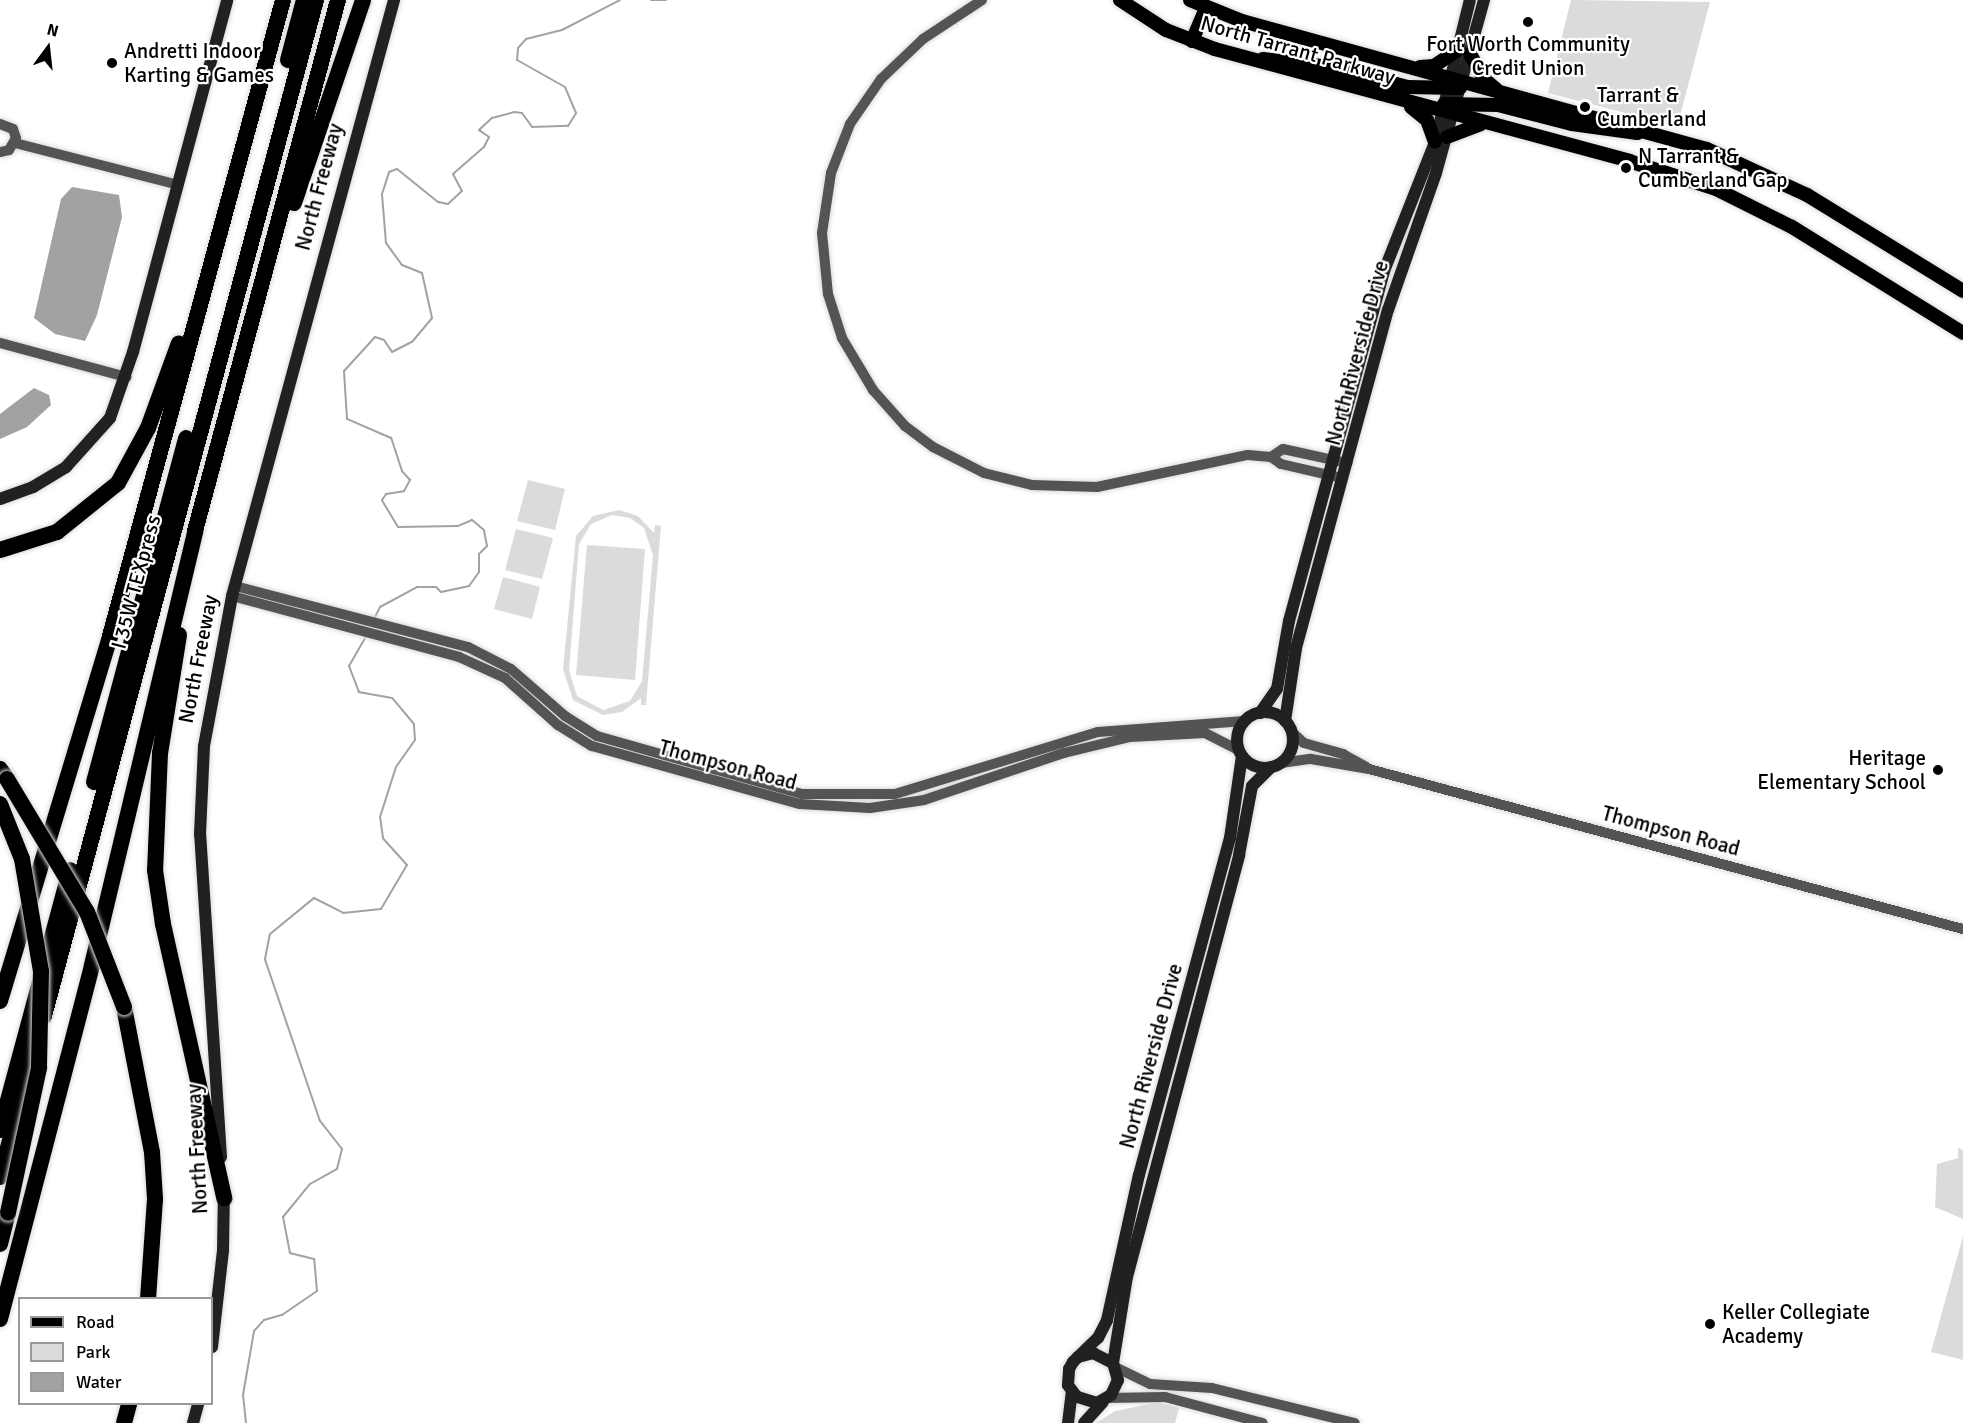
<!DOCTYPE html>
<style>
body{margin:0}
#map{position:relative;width:1963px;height:1423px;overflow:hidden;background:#fff;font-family:Signika,sans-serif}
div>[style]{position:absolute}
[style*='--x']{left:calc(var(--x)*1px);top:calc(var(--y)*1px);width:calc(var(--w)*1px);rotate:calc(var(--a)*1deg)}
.green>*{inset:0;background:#dbdbdb}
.water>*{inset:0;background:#a2a2a2}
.stream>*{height:2px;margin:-1px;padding:0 1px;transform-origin:1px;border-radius:1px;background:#a2a2a2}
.roads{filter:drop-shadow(0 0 2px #dbdbdb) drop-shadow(0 0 2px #dbdbdb)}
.tertiary>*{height:10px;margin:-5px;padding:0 5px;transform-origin:5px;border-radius:5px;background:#545454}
.secondary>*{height:12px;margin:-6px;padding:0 6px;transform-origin:6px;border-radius:6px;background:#212121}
.secondary>.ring{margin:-6px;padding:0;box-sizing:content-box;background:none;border:12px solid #212121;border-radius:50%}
.primary>*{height:14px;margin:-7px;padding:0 7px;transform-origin:7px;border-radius:7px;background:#000}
.motorway>*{height:16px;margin:-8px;padding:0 8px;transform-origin:8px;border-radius:8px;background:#000}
.bridges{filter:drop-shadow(0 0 2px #dbdbdb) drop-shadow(0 0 2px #dbdbdb)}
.motorway-bridge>*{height:16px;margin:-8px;padding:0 8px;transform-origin:8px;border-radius:8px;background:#000}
.dots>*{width:16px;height:16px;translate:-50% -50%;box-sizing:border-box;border:3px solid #fff;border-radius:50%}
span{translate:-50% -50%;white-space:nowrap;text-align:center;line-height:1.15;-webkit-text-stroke:4.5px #fff;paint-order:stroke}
.poi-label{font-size:21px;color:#000}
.left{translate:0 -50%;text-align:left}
.right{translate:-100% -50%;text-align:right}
.street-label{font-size:21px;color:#000}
.legend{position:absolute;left:18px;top:1297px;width:195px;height:108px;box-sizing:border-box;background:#fff;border:2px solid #999;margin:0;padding:8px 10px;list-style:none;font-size:18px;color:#000}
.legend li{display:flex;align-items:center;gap:12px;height:30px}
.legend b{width:30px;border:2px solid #999}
.north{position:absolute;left:18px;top:18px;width:60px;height:60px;-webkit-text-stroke:4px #fff;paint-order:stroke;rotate:15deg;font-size:16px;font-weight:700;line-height:24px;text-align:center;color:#000}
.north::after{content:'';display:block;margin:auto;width:21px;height:27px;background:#000;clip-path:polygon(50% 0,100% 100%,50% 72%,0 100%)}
</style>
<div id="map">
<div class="green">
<i style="clip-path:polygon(1571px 0,1710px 2px,1680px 116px,1668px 124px,1548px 93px)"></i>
<i style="clip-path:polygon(528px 480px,565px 489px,555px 530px,517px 521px)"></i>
<i style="clip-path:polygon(evenodd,619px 510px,638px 516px,654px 533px,655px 525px,661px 526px,646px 705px,641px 705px,641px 698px,622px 712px,603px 715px,573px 700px,563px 669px,576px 536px,593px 516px,619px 510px,612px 515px,630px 518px,644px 528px,653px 555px,642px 681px,630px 701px,603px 710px,577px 696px,569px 670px,579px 544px,591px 524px,612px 515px)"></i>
<i style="clip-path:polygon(516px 529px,553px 538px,542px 579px,505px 570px)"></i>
<i style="clip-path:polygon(587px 545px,645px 549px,635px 680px,576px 675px)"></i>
<i style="clip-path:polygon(503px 577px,540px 587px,532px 619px,494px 609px)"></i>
<i style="clip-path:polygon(1958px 1148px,1963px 1150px,1963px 1219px,1935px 1207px,1937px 1164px,1958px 1158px)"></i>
<i style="clip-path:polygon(1963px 1236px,1963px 1360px,1931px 1352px)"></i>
<i style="clip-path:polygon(1159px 1402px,1179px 1408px,1175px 1423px,1096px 1423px,1115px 1411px)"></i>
</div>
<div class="water">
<i style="clip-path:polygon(72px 187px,119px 195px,122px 217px,97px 315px,85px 341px,55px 334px,34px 318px,61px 199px)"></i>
<i style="clip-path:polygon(34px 388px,49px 395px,51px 405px,27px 427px,0 439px,0 414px)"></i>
</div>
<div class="stream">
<i style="--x:651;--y:0;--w:15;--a:0"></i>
<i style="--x:374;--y:619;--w:13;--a:-63"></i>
<i style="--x:380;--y:607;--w:42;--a:-28.4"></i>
<i style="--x:417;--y:587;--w:19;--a:0"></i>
<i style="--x:436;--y:587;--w:7;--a:45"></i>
<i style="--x:441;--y:592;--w:29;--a:-12"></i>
<i style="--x:469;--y:586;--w:17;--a:-54"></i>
<i style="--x:479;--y:572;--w:18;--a:-90"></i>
<i style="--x:479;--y:554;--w:11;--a:-45"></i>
<i style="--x:487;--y:546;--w:16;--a:-101"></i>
<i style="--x:484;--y:530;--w:16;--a:-140"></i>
<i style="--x:472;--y:520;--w:15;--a:157"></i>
<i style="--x:458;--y:526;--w:60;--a:179"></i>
<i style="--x:398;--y:527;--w:31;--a:-121"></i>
<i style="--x:382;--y:500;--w:7;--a:-56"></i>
<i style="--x:386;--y:494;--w:18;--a:-9"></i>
<i style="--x:404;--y:491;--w:13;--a:-61"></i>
<i style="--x:410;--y:480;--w:12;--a:-132"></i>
<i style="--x:402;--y:471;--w:35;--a:-108"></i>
<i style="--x:391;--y:438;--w:48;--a:-156.6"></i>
<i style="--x:347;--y:419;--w:48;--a:-93.6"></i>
<i style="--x:344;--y:371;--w:46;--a:-47.6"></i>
<i style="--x:375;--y:337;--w:9;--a:18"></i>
<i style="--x:384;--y:340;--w:14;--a:56"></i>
<i style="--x:392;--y:352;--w:22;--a:-27"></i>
<i style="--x:412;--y:342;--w:31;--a:-50"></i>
<i style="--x:432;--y:318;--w:46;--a:-102.5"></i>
<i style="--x:422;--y:273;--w:22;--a:-158"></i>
<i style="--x:402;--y:265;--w:27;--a:-126"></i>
<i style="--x:386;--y:243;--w:49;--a:-94.7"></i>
<i style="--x:382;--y:194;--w:23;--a:-72"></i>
<i style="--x:389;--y:172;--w:9;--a:-21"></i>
<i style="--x:397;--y:169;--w:53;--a:38.8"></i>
<i style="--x:438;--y:202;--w:10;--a:11"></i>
<i style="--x:448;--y:204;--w:19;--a:-43"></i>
<i style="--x:462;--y:191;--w:19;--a:-118"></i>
<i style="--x:453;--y:174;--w:41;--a:-41.1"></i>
<i style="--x:484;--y:147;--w:11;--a:-63"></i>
<i style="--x:489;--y:137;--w:12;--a:-145"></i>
<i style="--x:479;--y:130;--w:18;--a:-43"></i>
<i style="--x:492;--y:118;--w:23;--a:-15"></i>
<i style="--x:514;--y:112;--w:8;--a:7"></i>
<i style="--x:522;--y:113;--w:17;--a:54"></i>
<i style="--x:532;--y:127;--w:36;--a:-2"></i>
<i style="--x:568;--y:126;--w:15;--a:-58"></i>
<i style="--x:576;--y:113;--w:28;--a:-113"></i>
<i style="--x:565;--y:87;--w:55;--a:-150.6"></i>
<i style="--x:517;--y:60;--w:12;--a:-85"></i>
<i style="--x:518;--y:48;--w:12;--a:-48"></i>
<i style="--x:526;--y:39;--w:37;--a:-14"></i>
<i style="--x:562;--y:30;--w:65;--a:-27.3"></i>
<i style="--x:246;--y:1423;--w:28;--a:-96"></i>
<i style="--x:243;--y:1395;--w:65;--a:-80.2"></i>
<i style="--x:254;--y:1331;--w:15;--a:-48"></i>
<i style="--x:264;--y:1320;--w:19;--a:-16"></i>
<i style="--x:282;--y:1315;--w:42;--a:-34.4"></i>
<i style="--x:317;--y:1291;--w:32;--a:-95"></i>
<i style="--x:314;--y:1259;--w:25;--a:-166"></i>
<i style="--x:290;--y:1253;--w:37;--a:-101"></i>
<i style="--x:283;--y:1217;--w:43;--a:-50.7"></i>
<i style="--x:310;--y:1184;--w:31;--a:-29"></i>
<i style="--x:337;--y:1169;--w:21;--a:-76"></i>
<i style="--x:342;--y:1149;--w:36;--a:-128"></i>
<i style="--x:320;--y:1121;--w:171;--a:-108.8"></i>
<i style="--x:265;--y:959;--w:25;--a:-79"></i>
<i style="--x:270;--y:934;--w:57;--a:-39.3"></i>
<i style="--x:314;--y:898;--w:33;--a:27"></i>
<i style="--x:343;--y:913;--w:38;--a:-6"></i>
<i style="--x:381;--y:909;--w:51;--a:-59.4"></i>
<i style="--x:407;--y:865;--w:36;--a:-132"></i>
<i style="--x:383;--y:838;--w:21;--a:-98"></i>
<i style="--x:380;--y:817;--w:52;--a:-72.3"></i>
<i style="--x:396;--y:767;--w:33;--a:-55"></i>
<i style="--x:415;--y:740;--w:16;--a:-94"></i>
<i style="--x:414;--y:724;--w:34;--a:-130"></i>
<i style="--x:392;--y:698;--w:34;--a:-170"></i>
<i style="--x:359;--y:692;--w:28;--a:-111"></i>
<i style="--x:349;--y:666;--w:36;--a:-60"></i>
</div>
<div class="roads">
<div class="tertiary">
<i style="--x:982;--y:0;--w:71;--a:146.5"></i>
<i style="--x:923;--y:39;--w:58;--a:136.4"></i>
<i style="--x:881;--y:79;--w:55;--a:124.6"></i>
<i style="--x:850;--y:124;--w:53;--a:111.2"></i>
<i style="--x:831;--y:173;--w:61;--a:98.5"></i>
<i style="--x:822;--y:233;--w:61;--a:84.4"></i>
<i style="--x:828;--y:294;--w:46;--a:72.3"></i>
<i style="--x:842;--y:338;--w:61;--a:59.2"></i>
<i style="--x:873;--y:390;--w:48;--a:48.4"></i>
<i style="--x:905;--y:426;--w:35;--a:37"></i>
<i style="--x:933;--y:447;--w:57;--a:27"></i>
<i style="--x:984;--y:473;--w:49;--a:14"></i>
<i style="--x:1032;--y:485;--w:65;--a:1.8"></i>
<i style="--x:1097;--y:487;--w:154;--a:-12"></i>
<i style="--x:1248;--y:455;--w:23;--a:5"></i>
<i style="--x:1271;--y:457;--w:12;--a:35"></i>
<i style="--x:1281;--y:464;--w:63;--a:12.9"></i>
<i style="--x:0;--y:124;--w:14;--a:21"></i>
<i style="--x:13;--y:129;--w:9;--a:72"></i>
<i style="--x:16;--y:138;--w:14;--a:120"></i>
<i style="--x:9;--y:150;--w:9;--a:167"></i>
<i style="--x:15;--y:143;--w:168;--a:14.4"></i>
<i style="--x:0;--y:343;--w:131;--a:15.1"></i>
<i style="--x:1271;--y:457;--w:14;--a:-34"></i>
<i style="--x:1283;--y:449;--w:66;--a:12.3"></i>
<i style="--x:235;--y:586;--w:241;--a:14.7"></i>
<i style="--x:468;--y:647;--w:48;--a:27.1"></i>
<i style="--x:511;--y:669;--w:72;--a:41"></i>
<i style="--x:565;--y:716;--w:38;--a:32"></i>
<i style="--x:597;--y:736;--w:213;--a:15.8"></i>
<i style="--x:802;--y:794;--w:93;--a:0"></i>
<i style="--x:895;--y:794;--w:212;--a:-17"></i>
<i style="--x:1098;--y:732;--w:147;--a:-4.3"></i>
<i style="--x:232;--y:596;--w:235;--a:15"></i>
<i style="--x:459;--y:657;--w:51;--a:24.5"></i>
<i style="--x:505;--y:678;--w:71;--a:41.6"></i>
<i style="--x:558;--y:725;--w:40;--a:32"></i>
<i style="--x:592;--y:746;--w:216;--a:15.6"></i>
<i style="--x:800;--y:804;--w:70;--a:3.3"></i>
<i style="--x:870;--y:808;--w:55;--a:-8.4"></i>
<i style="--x:924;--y:800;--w:148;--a:-18.6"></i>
<i style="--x:1064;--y:753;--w:68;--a:-13.6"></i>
<i style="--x:1130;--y:737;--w:75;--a:-3.1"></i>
<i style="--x:1205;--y:733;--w:38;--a:27"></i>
<i style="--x:1292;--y:732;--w:16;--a:43"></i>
<i style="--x:1304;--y:743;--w:41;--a:15.8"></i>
<i style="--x:1343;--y:754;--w:26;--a:29"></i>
<i style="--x:1281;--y:763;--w:30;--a:-8"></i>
<i style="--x:1311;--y:759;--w:59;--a:9.8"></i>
<i style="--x:1369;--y:769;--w:615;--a:15.08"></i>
<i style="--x:1115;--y:1367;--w:39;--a:26"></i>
<i style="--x:1150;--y:1384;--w:62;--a:3.7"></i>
<i style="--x:1212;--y:1388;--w:147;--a:13.8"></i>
<i style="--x:1107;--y:1398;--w:58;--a:-1"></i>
<i style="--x:1165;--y:1397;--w:101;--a:14.9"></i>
</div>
<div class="secondary">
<i style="--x:0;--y:499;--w:35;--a:-20"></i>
<i style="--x:33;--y:487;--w:39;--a:-31"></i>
<i style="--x:66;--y:467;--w:66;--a:-48.1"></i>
<i style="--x:110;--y:418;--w:70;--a:-70.8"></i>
<i style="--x:133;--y:352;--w:364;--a:-75"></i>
<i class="ring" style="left:1237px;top:712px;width:44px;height:44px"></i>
<i style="--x:1260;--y:713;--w:29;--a:-55"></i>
<i style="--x:1277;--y:689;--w:69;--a:-80"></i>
<i style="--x:1289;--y:621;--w:363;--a:-74.8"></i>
<i style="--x:1384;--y:271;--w:139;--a:-68.4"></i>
<i style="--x:1435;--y:142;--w:146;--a:-76.2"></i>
<i style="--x:1285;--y:721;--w:74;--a:-81.4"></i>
<i style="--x:1296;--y:648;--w:350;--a:-74.8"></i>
<i style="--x:1388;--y:310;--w:145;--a:-70.7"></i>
<i style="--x:1436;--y:173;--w:180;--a:-74.5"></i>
<i style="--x:221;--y:1157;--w:324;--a:-93.7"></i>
<i style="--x:200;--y:834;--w:88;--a:-87.4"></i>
<i style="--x:204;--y:746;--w:153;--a:-79.4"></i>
<i style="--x:232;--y:596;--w:618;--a:-74.79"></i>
<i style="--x:212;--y:1347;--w:97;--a:-83.5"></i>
<i style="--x:223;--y:1251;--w:61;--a:-89.1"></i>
<i style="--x:1078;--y:1357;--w:16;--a:-15"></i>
<i style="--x:1093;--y:1353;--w:22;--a:27"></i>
<i style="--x:1113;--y:1363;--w:18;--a:74"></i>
<i style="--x:1118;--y:1380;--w:17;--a:115"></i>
<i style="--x:1111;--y:1395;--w:16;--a:150"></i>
<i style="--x:1097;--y:1403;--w:21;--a:-163"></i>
<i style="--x:1077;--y:1397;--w:15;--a:-127"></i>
<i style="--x:1068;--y:1385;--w:16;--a:-86"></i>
<i style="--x:1069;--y:1369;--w:8;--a:-60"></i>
<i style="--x:1073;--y:1362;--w:7;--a:-45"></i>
<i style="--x:1078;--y:1357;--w:28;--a:-44"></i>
<i style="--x:1098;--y:1338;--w:20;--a:-63"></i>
<i style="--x:1107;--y:1320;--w:148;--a:-77.6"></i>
<i style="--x:1139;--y:1175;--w:349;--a:-74.9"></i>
<i style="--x:1230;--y:838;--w:83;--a:-81.7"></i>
<i style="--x:1113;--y:1363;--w:87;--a:-80.8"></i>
<i style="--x:1127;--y:1277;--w:437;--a:-75.1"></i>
<i style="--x:1239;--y:855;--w:70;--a:-79.3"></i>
<i style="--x:1252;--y:786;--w:27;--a:-45"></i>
<i style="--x:193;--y:1423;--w:20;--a:-75"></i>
<i style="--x:1068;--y:1423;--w:31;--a:-83"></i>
<i style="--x:1084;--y:1423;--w:28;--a:-48"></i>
</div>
<div class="primary">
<i style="--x:1120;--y:0;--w:55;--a:33.1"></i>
<i style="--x:1166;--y:30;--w:53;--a:21.2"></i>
<i style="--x:1215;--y:49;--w:429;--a:15.1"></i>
<i style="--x:1629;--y:161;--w:91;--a:17.8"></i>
<i style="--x:1716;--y:189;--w:85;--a:26.6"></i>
<i style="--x:1792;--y:227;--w:201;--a:31.8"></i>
<i style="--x:1190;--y:0;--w:56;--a:22"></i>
<i style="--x:1242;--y:21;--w:482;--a:15.4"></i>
<i style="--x:1707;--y:149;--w:110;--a:24.7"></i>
<i style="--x:1807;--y:195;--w:183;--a:31.6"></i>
<i style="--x:1192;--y:41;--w:36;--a:-67"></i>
<i style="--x:1470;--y:54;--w:29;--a:61"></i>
<i style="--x:1484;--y:79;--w:16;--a:40"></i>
<i style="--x:1263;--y:59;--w:75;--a:6.9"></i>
<i style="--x:1337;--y:68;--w:73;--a:15"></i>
<i style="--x:1408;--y:87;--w:52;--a:1.1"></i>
<i style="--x:1420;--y:67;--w:14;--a:-4"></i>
<i style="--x:1434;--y:66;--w:29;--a:-34"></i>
<i style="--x:1444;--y:104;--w:54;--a:1.1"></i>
<i style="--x:1498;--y:105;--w:76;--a:14.4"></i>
<i style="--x:1572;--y:124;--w:66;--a:7.9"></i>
<i style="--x:1411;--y:107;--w:21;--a:39"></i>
<i style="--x:1427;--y:120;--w:23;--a:70"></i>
<i style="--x:1447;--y:137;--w:36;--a:-21"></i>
</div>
<div class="motorway">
<i style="--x:288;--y:60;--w:62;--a:-75.1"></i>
<i style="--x:294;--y:203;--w:214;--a:-71.2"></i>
<i style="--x:0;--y:550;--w:60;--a:-17.5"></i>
<i style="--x:57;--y:532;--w:78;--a:-38.8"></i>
<i style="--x:118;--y:483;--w:63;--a:-61.4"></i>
<i style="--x:148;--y:428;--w:90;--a:-70"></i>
<i style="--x:179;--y:635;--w:120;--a:99.1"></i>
<i style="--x:160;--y:753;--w:117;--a:92.4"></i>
<i style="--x:155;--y:870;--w:55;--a:81.6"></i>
<i style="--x:163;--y:924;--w:281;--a:77.4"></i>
<i style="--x:0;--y:769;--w:12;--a:55"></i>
<i style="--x:94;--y:782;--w:356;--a:-75"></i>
<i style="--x:0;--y:1001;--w:381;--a:-73.2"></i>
<i style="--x:110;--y:636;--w:659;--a:-74.78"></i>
<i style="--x:124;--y:1007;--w:148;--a:79.1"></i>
<i style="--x:152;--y:1152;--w:47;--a:86.3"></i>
<i style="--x:155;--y:1199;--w:99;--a:94"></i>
<i style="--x:44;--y:1016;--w:1052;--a:-75.01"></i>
<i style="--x:0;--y:1130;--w:269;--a:-74.9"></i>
<i style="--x:0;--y:1177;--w:141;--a:-74.8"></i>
<i style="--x:0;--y:1244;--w:32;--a:-76"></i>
<i style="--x:0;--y:1319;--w:366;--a:-75.4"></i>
<i style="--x:92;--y:965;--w:446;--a:-76.6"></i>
<i style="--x:195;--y:531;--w:550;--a:-74.93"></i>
<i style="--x:124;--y:1423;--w:20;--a:-75"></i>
</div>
</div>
<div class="bridges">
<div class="motorway-bridge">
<i style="--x:7;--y:779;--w:155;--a:59"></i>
<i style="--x:87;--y:912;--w:102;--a:68.7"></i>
<i style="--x:0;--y:804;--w:59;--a:68.2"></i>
<i style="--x:22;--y:859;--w:114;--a:80.4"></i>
<i style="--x:41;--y:971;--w:97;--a:91.2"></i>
<i style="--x:39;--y:1068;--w:148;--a:102.1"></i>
</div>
</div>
<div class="dots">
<i style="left:1528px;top:22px;background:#000"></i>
<i style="left:112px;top:63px;background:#000"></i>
<i style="left:1585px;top:107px;background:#000"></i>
<i style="left:1626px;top:168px;background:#000"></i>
<i style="left:1938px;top:770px;background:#000"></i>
<i style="left:1710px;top:1324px;background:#000"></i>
</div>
<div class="poi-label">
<span style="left:1528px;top:56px">Fort Worth Community<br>Credit Union</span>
<span class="left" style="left:124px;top:63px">Andretti Indoor<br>Karting &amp; Games</span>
<span class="left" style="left:1597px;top:107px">Tarrant &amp;<br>Cumberland</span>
<span class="left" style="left:1638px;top:168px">N Tarrant &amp;<br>Cumberland Gap</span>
<span class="right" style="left:1926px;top:770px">Heritage<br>Elementary School</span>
<span class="left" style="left:1722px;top:1324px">Keller Collegiate<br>Academy</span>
</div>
<div class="street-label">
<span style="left:1298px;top:50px;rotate:16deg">North Tarrant Parkway</span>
<span style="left:319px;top:187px;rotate:-75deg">North Freeway</span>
<span style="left:1357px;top:353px;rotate:-75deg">North Riverside Drive</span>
<span style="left:136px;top:582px;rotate:-75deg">I 35W TEXpress</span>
<span style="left:198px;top:659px;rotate:-79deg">North Freeway</span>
<span style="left:728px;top:765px;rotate:15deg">Thompson Road</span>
<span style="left:1671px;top:831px;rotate:15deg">Thompson Road</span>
<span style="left:1151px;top:1056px;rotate:-75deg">North Riverside Drive</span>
<span style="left:197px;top:1149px;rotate:-93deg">North Freeway</span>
</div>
<ul class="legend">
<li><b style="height:8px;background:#000"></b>Road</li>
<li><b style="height:16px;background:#dbdbdb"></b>Park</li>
<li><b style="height:16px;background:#a2a2a2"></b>Water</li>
</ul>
<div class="north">N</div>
</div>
